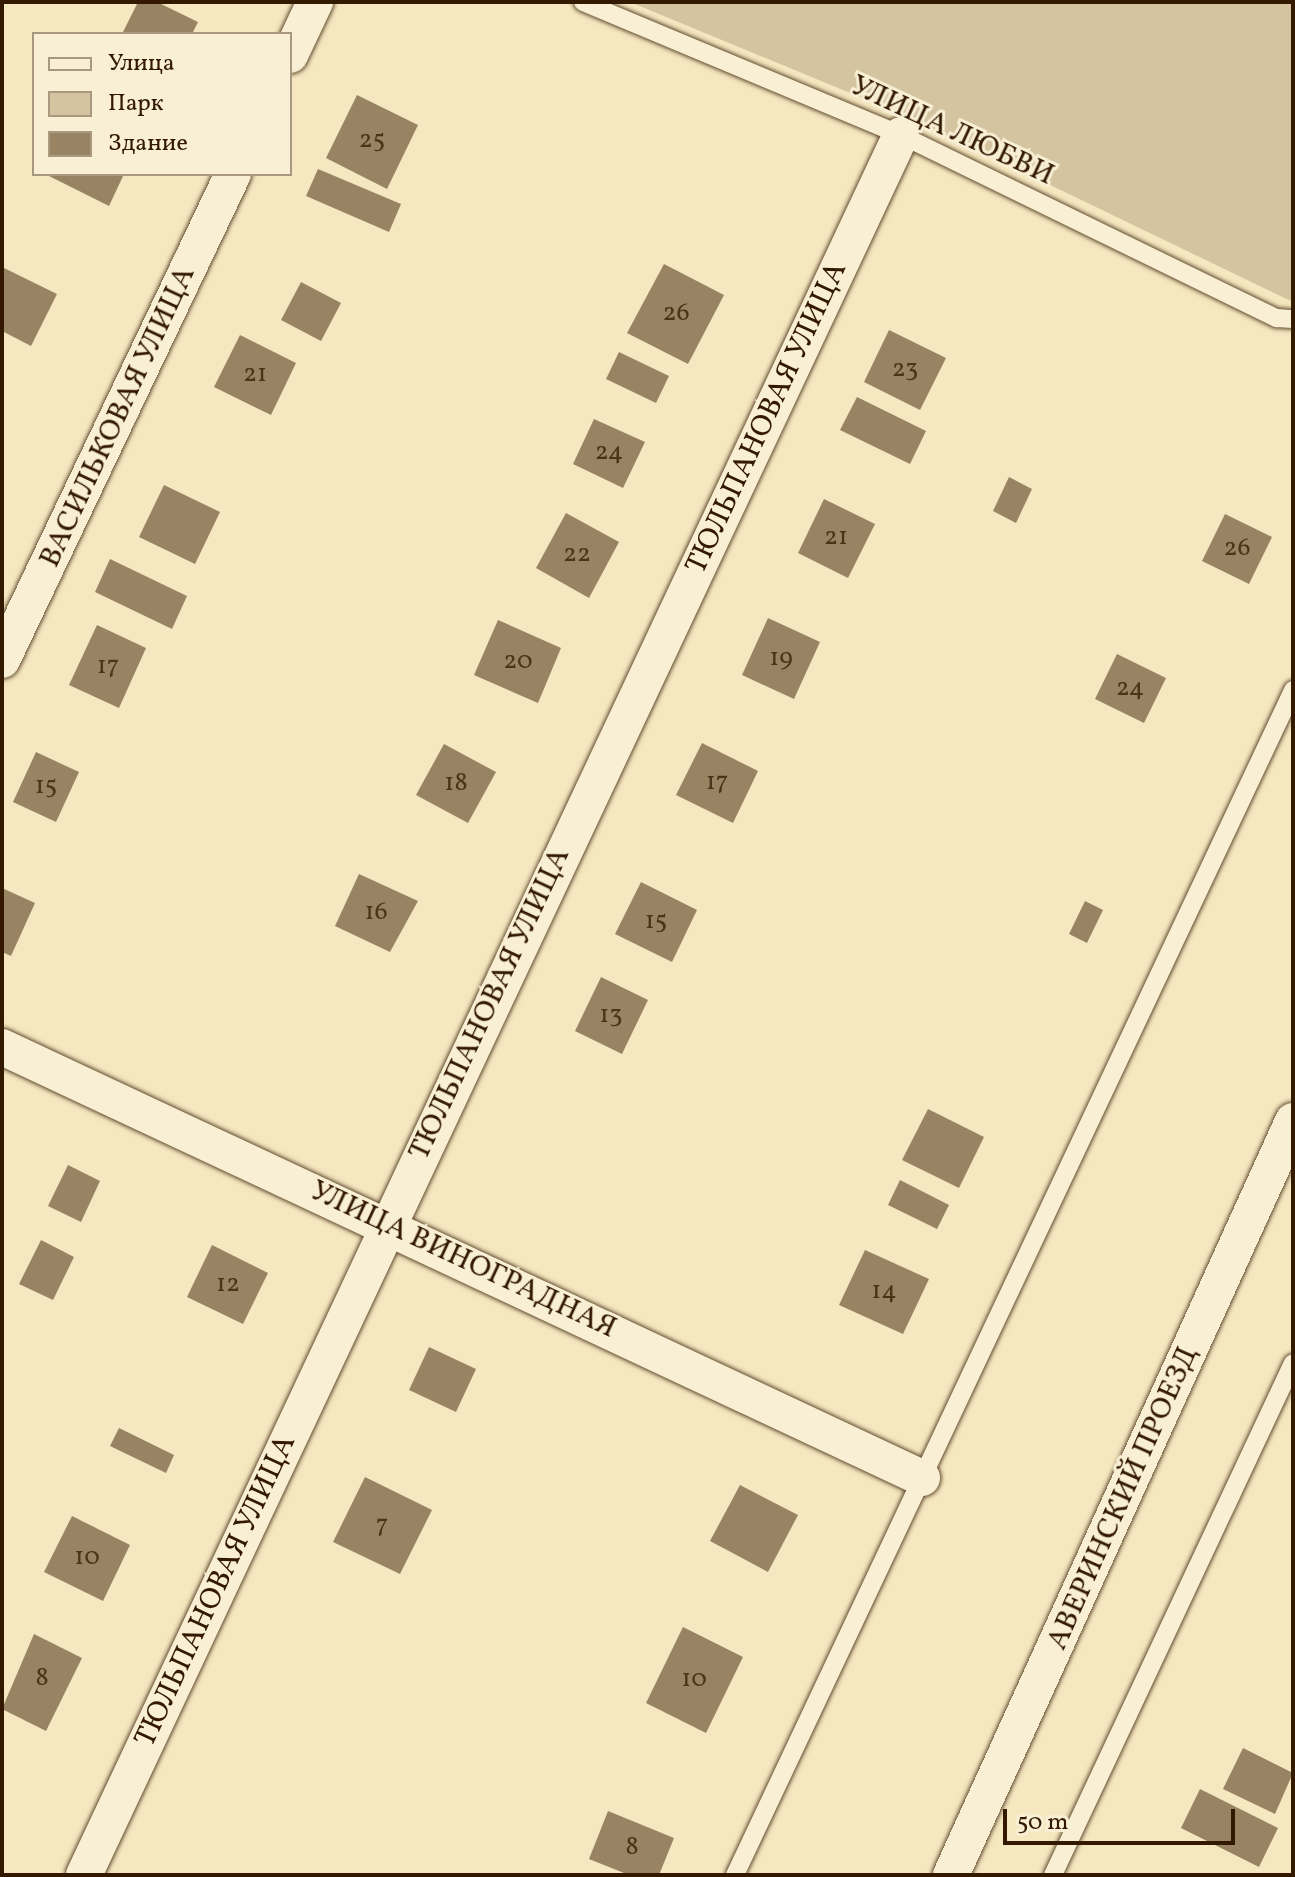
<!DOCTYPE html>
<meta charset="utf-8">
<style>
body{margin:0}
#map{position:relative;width:1295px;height:1877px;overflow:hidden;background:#f5e7bf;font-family:Vollkorn,serif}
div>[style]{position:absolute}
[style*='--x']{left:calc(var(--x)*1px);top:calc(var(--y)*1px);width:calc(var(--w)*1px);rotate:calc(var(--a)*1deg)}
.green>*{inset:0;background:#d4c49f}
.building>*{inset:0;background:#988463}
.roads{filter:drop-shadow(0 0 2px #644c30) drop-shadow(0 0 2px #644c30)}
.lane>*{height:18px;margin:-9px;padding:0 9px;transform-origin:9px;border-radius:9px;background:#f8efd5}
.street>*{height:36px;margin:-18px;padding:0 18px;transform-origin:18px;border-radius:18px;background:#f8efd5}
span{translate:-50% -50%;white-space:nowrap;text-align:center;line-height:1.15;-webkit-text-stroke:6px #f8efd5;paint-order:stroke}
.number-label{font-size:26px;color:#4c3419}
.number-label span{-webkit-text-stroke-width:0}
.street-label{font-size:30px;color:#331900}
.frame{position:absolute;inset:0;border:4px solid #331900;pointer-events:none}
.legend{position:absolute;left:32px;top:32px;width:260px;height:144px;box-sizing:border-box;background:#f8efd5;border:2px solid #a99980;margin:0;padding:10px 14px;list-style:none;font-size:24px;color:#331900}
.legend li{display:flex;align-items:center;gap:16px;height:40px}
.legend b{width:40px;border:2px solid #a99980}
.scale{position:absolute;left:1003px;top:1809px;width:232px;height:36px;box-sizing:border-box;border:4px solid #331900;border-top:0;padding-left:10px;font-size:24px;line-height:28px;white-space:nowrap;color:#331900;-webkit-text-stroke:6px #f8efd5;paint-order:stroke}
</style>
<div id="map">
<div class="green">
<i style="clip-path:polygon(630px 2px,1293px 2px,1293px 302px,913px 119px)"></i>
</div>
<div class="building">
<i style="clip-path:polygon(138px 2px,157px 2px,198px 22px,192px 34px,122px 34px)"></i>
<i style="clip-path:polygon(357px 95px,418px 125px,387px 189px,326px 158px)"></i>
<i style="clip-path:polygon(318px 169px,401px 204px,389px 232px,306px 196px)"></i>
<i style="clip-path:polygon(45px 174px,124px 174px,109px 206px)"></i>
<i style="clip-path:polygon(664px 264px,724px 295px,688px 364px,627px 333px)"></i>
<i style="clip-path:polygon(2px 267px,57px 294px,31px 346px,2px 331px)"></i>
<i style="clip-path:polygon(301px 282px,341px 303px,321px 341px,281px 320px)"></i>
<i style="clip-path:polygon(889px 330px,946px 358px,920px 410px,864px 382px)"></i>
<i style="clip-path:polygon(240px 335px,296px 363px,271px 415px,214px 387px)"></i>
<i style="clip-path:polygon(619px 352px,669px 376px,656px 403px,606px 379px)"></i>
<i style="clip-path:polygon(857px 397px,926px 431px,910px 464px,840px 430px)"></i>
<i style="clip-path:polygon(594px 419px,645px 442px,623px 488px,573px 464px)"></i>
<i style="clip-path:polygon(1009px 477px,1032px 489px,1016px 523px,993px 511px)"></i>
<i style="clip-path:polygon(164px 485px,220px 512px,195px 564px,139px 537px)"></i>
<i style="clip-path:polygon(824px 499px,875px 524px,848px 578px,798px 553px)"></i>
<i style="clip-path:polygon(566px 513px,619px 542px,589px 598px,536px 568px)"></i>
<i style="clip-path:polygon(1225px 514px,1272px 537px,1249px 584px,1202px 561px)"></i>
<i style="clip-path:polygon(110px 559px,187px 596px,172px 629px,95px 592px)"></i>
<i style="clip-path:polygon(768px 618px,820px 642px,794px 699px,742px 675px)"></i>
<i style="clip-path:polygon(498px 620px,561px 648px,538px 703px,474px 675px)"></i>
<i style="clip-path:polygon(97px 625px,146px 648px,119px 708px,69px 685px)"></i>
<i style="clip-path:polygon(1117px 654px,1166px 678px,1144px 723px,1095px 699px)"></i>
<i style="clip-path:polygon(702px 743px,758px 771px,733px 823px,676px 795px)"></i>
<i style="clip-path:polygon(444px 744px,496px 772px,468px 823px,416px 795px)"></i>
<i style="clip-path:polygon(36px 752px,79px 772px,56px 822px,13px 802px)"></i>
<i style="clip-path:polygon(359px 874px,418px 901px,390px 952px,335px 926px)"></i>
<i style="clip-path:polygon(641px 882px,697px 910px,672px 962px,615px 934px)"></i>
<i style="clip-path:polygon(2px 888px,35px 903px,11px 956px,2px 952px)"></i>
<i style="clip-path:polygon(1085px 901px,1103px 910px,1087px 943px,1069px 934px)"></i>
<i style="clip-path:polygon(601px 977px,648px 1000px,622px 1054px,575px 1031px)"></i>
<i style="clip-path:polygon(928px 1109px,984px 1137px,959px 1188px,902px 1160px)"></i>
<i style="clip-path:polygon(68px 1165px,100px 1181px,81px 1222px,48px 1206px)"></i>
<i style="clip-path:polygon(900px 1180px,949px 1205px,937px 1229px,888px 1205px)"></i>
<i style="clip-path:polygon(41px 1240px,74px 1257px,53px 1300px,19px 1284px)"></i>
<i style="clip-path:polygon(212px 1245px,268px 1273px,243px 1324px,187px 1297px)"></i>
<i style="clip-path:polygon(865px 1250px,929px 1279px,903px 1334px,839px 1305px)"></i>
<i style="clip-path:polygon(429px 1347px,476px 1369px,456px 1412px,409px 1390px)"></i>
<i style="clip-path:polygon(119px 1428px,174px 1455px,166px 1473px,110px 1446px)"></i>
<i style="clip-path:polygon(365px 1477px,432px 1510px,400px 1574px,333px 1542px)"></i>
<i style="clip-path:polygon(740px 1485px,798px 1515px,768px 1572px,710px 1541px)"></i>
<i style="clip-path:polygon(72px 1516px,130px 1545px,103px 1601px,44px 1572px)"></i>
<i style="clip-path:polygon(683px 1627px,743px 1657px,706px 1733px,646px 1703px)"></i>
<i style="clip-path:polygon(34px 1634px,82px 1658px,46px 1731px,2px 1709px)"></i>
<i style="clip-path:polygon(1243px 1748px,1293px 1773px,1275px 1814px,1223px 1789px)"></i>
<i style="clip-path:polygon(1200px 1789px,1278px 1828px,1259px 1867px,1181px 1828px)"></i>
<i style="clip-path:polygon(608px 1811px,674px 1838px,659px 1875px,629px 1875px,589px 1859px)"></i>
</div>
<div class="roads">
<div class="lane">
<i style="--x:583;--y:2;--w:345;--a:22.7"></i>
<i style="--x:901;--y:135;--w:418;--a:26"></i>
<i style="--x:1277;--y:318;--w:16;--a:4"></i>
<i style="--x:735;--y:1875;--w:1310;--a:-64.78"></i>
<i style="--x:1053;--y:1875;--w:565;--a:-64.89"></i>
</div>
<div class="street">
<i style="--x:290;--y:55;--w:59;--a:-64.7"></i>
<i style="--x:2;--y:660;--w:538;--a:-64.58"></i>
<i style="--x:2;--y:1047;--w:1016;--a:25.1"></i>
<i style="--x:84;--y:1875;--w:1922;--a:-64.85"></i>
<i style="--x:951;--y:1875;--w:828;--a:-65.6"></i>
</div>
</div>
<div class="number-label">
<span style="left:372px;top:141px">25</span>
<span style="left:676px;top:314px">26</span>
<span style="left:905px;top:370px">23</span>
<span style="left:255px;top:375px">21</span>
<span style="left:609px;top:453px">24</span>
<span style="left:836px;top:538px">21</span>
<span style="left:1237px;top:549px">26</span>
<span style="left:577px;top:555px">22</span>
<span style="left:781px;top:659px">19</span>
<span style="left:518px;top:662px">20</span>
<span style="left:108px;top:667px">17</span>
<span style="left:1130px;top:689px">24</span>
<span style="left:717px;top:783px">17</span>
<span style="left:456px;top:784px">18</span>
<span style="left:46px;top:787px">15</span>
<span style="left:376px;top:913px">16</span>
<span style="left:656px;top:922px">15</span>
<span style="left:611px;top:1016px">13</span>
<span style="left:228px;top:1285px">12</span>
<span style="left:884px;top:1292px">14</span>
<span style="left:382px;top:1526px">7</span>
<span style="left:87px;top:1558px">10</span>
<span style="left:42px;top:1679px">8</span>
<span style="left:694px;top:1680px">10</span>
<span style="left:632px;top:1848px">8</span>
</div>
<div class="street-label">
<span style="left:952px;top:131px;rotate:25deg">УЛИЦА ЛЮБВИ</span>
<span style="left:118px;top:417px;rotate:-65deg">ВАСИЛЬКОВАЯ УЛИЦА</span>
<span style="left:767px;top:418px;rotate:-65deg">ТЮЛЬПАНОВАЯ УЛИЦА</span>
<span style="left:490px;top:1004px;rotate:-65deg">ТЮЛЬПАНОВАЯ УЛИЦА</span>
<span style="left:463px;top:1260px;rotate:25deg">УЛИЦА ВИНОГРАДНАЯ</span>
<span style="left:1123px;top:1498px;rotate:-66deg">АВЕРИНСКИЙ ПРОЕЗД</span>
<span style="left:216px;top:1591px;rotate:-65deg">ТЮЛЬПАНОВАЯ УЛИЦА</span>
</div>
<div class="frame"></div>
<ul class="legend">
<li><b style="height:10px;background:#f8efd5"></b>Улица</li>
<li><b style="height:22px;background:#d4c49f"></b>Парк</li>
<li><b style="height:22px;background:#988463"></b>Здание</li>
</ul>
<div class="scale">50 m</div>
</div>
